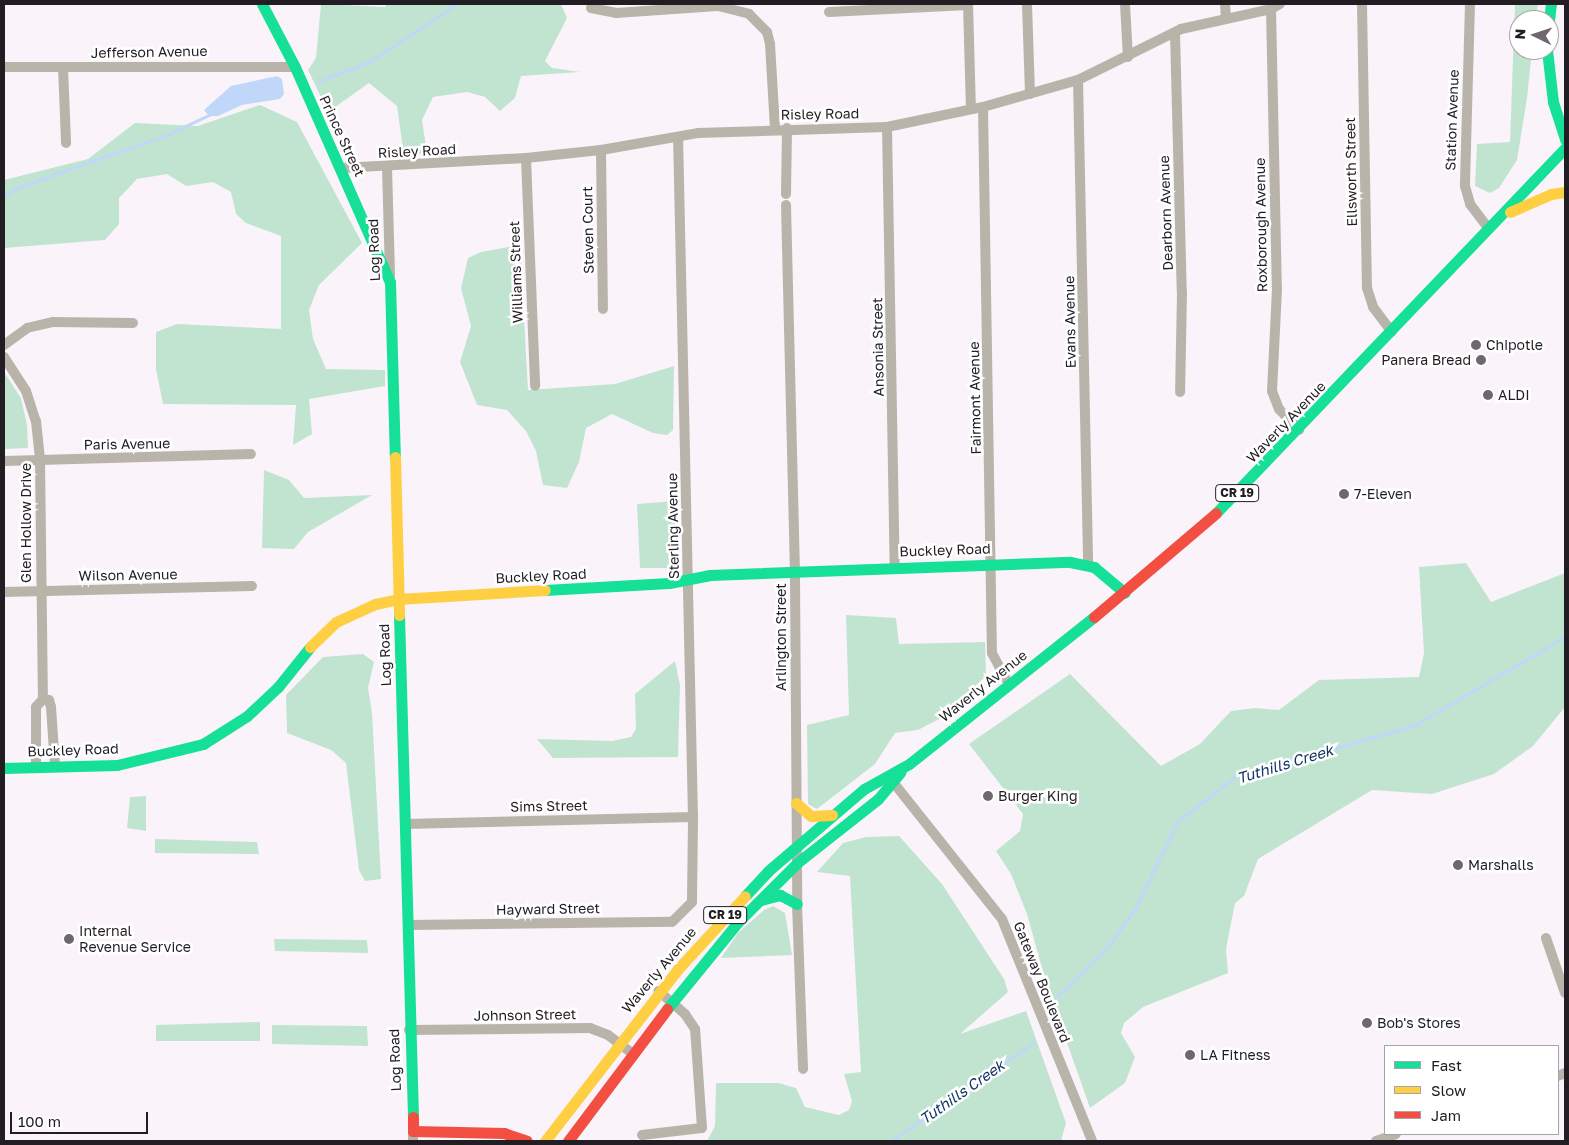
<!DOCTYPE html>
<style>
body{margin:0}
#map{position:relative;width:1569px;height:1145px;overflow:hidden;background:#faf4fa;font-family:"Golos Text",sans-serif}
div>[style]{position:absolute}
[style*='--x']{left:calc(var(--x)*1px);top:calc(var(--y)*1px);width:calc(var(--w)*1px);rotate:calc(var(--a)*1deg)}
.green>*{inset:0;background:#c1e4d1}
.water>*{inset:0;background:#c1d7f9}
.stream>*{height:2.5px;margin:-1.25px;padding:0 1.25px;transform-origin:1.25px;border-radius:1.25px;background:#c1d7f9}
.street>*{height:10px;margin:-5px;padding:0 5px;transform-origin:5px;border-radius:5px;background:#b9b4aa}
.fast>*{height:11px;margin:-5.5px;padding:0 5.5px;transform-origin:5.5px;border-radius:5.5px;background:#16e098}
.slow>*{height:11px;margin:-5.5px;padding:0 5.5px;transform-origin:5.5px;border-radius:5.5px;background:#ffcf43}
.jam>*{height:11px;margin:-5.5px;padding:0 5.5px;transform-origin:5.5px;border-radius:5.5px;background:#f24e42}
.dots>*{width:14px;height:14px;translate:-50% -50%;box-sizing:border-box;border:2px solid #fff;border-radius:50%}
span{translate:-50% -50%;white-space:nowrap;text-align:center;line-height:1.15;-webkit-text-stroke:5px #fff;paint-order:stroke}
.shield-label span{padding:1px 4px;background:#fff;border:1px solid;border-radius:4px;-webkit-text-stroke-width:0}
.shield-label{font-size:12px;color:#221d22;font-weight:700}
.street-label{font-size:14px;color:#221d22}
.poi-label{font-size:14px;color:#221d22}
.left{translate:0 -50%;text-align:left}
.right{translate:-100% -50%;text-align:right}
.water-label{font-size:15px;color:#113665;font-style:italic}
.frame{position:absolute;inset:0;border:5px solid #221d22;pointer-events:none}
.legend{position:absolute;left:1384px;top:1045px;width:175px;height:90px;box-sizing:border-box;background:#fff;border:1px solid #a7a5a7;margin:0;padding:6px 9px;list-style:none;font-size:15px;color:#221d22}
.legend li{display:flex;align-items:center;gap:10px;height:25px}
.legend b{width:25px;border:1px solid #a7a5a7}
.north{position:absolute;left:1509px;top:10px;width:50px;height:50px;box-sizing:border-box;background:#fff;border:1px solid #a7a5a7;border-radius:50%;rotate:274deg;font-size:14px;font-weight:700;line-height:20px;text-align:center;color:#221d22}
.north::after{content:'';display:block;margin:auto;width:18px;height:22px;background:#6e686e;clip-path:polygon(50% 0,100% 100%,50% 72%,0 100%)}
.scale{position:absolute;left:10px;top:1112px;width:138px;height:22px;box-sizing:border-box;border:2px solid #221d22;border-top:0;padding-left:6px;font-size:15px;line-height:18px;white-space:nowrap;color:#221d22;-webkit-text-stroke:4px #fff;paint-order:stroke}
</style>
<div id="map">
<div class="green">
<i style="clip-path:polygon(321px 4px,385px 7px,387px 4px,561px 4px,567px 18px,545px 61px,552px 68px,580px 72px,521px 76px,515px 98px,500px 111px,485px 97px,467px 92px,433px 97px,422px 120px,427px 153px,404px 156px,397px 106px,369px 83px,328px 112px,308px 70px,316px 58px)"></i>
<i style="clip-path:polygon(1515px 4px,1538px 4px,1535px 20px,1519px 20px,1519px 50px,1532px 50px,1527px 98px,1517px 160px,1499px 188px,1490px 193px,1475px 186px,1477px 144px,1510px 142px)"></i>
<i style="clip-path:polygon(260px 105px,297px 122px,362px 243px,319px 285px,309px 310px,313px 339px,326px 369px,385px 370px,385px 386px,309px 399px,312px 434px,293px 445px,296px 405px,163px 404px,156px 369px,156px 332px,177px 324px,281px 329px,281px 236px,246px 223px,236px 214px,231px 192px,213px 182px,186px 186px,167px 174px,137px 179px,119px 198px,119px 224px,105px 240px,4px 248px,4px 180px,88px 159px,135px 123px,198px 126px)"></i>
<i style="clip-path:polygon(520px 245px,528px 390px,615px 384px,674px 366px,673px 430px,667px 435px,653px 433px,612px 414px,586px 428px,579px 462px,567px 488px,543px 485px,536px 451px,526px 431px,507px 410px,477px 405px,460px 362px,471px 326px,461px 288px,468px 258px,481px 252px)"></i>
<i style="clip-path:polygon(4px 372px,21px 398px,27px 425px,28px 448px,4px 449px)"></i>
<i style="clip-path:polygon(264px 470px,289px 480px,304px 498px,372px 495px,308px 532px,294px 549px,262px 548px)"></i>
<i style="clip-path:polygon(675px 501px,676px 568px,640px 568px,637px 504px)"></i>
<i style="clip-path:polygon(1466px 563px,1491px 602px,1565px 573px,1565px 707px,1533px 746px,1494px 774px,1432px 794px,1372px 790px,1258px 859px,1244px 896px,1235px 903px,1226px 949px,1228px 973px,1143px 1007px,1124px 1023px,1121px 1033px,1135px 1057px,1125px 1083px,1090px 1108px,1047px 986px,1027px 914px,1011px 874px,996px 851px,1020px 831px,1023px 814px,969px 744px,1070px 674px,1161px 766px,1200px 744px,1231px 711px,1255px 708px,1279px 710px,1319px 680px,1419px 677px,1424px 653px,1419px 567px)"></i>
<i style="clip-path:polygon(846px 615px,896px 618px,899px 644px,985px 642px,986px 676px,941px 718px,918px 730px,895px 733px,875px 764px,817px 809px,808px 804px,807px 725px,849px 715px)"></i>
<i style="clip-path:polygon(363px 654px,374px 662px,368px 688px,372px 713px,381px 879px,365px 881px,359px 870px,346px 763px,331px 750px,287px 733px,286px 695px,323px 657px)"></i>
<i style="clip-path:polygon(675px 661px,680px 685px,678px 757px,553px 758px,537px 739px,612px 741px,631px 737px,636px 729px,635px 694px)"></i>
<i style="clip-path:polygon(146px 796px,146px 831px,127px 828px,130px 797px)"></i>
<i style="clip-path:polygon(899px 836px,942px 884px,1004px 979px,1008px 992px,960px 1034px,1026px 1011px,1066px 1123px,1061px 1141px,707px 1141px,715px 1126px,716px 1083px,778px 1083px,796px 1088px,805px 1107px,839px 1115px,849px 1110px,852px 1101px,844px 1074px,861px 1072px,850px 876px,817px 872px,843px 843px,866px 837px)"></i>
<i style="clip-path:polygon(155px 839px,257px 842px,259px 854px,155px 853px)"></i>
<i style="clip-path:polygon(773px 906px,785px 913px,792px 955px,721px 958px,738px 933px,764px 910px)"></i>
<i style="clip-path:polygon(274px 939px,367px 940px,368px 953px,275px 951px)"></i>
<i style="clip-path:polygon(260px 1022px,260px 1041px,156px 1041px,156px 1025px)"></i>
<i style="clip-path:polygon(272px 1025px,367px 1026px,368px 1046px,272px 1044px)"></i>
</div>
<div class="water">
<i style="clip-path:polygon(277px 76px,282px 79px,284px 94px,280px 99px,242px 105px,218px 116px,209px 116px,204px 110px,231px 86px)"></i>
</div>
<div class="stream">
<i style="--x:319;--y:81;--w:53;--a:-20.8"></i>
<i style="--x:369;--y:62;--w:105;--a:-33.4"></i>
<i style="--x:4;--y:196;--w:17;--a:-31"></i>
<i style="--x:19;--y:187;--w:157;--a:-19.4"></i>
<i style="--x:167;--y:135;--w:49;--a:-25.5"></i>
<i style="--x:1056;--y:998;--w:78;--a:-45"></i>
<i style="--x:1111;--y:943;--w:44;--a:-55.2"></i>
<i style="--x:1136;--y:907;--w:96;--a:-64"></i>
<i style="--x:1178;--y:821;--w:72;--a:-37.7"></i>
<i style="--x:1235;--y:777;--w:187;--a:-16.1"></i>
<i style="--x:1415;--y:725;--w:174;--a:-30.4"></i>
<i style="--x:891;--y:1141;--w:173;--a:-34.6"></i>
</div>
<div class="street">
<i style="--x:968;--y:4;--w:105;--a:88.4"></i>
<i style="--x:1027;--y:4;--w:90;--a:88.1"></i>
<i style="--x:1125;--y:4;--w:53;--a:86.8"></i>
<i style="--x:1225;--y:4;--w:14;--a:86"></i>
<i style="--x:1362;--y:4;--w:284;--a:89"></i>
<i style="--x:1367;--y:288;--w:20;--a:72"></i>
<i style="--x:1373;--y:307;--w:31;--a:53"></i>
<i style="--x:1470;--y:4;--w:182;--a:91.6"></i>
<i style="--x:1465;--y:186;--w:19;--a:74"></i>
<i style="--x:1470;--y:204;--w:31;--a:53"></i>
<i style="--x:591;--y:8;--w:25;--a:11"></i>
<i style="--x:616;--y:13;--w:102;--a:-3.9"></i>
<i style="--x:718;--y:6;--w:32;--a:14"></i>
<i style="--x:749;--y:14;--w:25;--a:45"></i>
<i style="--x:767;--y:32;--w:12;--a:76"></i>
<i style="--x:770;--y:44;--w:84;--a:86.6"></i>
<i style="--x:1271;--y:9;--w:280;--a:88.8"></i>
<i style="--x:1277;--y:289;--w:102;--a:92.8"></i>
<i style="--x:1272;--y:391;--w:19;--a:69"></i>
<i style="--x:1279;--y:409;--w:29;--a:46"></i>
<i style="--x:829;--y:12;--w:139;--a:-2.9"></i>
<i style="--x:1175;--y:33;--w:259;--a:88.5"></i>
<i style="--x:1182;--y:292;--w:100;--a:91.1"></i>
<i style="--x:4;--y:67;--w:291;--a:0"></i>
<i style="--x:63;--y:67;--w:76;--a:87.7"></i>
<i style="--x:1078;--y:80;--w:484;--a:88.8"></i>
<i style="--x:983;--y:107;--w:546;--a:89.06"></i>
<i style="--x:992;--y:653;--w:36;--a:62"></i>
<i style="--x:887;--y:127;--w:439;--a:89"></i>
<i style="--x:601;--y:150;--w:159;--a:89.3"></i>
<i style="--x:526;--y:158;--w:228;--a:87.7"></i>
<i style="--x:387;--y:167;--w:109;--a:88.4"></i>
<i style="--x:341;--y:168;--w:185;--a:-3.1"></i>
<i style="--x:526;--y:158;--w:75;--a:-6.1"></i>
<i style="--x:601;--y:150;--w:98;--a:-9.9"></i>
<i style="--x:698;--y:133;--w:189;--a:-1.8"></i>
<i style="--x:887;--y:127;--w:98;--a:-11.8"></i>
<i style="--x:983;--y:107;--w:99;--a:-15.9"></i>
<i style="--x:1078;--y:80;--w:115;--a:-26.3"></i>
<i style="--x:1181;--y:29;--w:92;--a:-12.5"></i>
<i style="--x:1271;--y:9;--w:10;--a:-29"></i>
<i style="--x:786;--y:194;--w:66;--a:-89.1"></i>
<i style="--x:786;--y:205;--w:372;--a:88.6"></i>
<i style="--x:795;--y:577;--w:327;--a:89.6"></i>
<i style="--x:797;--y:904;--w:165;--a:87.9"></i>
<i style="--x:4;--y:345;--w:29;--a:-36"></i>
<i style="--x:27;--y:328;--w:27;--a:-13"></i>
<i style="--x:53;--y:322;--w:80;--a:0.7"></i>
<i style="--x:4;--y:357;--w:40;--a:57.1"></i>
<i style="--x:26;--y:391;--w:32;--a:72"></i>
<i style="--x:36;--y:421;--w:38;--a:84"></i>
<i style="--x:40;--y:459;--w:240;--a:89.3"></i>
<i style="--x:4;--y:461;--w:247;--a:-1.6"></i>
<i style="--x:4;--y:592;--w:248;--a:-1.4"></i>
<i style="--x:36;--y:767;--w:60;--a:-90"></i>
<i style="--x:36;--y:707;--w:11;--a:-49"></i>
<i style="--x:43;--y:699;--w:6;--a:9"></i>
<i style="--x:49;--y:700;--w:7;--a:74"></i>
<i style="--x:51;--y:707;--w:59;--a:86.1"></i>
<i style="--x:889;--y:777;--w:181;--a:51.5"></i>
<i style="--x:1002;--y:919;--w:240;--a:67.9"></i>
<i style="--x:405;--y:824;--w:288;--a:-1.4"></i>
<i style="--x:409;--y:925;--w:263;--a:-0.7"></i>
<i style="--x:672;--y:922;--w:28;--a:-45"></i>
<i style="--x:692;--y:902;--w:85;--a:-89.3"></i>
<i style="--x:693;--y:817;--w:680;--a:-91.26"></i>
<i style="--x:1546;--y:938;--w:58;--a:70.9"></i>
<i style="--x:409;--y:1030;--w:181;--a:-0.6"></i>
<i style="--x:590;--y:1028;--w:19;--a:21"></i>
<i style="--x:608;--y:1035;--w:31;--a:37"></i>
<i style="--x:1558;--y:1076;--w:8;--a:-23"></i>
<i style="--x:413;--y:1131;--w:10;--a:90"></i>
<i style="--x:642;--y:1135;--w:60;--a:-6.7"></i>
<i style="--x:702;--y:1128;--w:99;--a:-94"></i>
<i style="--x:695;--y:1029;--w:18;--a:-124"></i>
<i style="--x:685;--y:1014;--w:35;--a:-139"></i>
<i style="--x:1376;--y:1141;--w:21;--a:-19"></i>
</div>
<div class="fast">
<i style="--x:262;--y:4;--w:71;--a:62.4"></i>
<i style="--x:295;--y:67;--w:235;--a:66.2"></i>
<i style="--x:390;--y:282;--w:175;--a:88.4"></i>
<i style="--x:1549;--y:20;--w:16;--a:-83"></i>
<i style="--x:1547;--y:50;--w:52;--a:83.4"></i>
<i style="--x:1553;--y:102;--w:40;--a:72"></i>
<i style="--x:1216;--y:513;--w:505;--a:-46.28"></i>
<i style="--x:545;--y:590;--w:124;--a:-3.2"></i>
<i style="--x:669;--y:583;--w:42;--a:-11"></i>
<i style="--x:710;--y:575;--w:360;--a:-2.1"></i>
<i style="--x:1070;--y:562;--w:25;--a:12"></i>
<i style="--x:1094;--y:567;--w:40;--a:40"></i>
<i style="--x:399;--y:615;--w:502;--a:88.4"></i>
<i style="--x:4;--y:768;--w:113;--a:-1.5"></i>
<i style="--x:117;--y:765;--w:89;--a:-13.7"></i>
<i style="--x:203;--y:744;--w:52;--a:-32.5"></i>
<i style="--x:247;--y:716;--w:42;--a:-43.1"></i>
<i style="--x:278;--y:687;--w:51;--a:-51.3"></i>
<i style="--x:745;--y:896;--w:34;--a:-47"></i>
<i style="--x:768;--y:871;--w:126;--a:-40.5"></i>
<i style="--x:864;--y:789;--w:51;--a:-29.1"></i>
<i style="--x:909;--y:764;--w:236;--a:-38.5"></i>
<i style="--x:761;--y:900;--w:20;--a:-15"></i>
<i style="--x:780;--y:895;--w:19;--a:28"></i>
<i style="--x:667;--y:1009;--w:112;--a:-50.8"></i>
<i style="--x:738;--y:922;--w:83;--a:-45"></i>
<i style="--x:797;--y:863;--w:103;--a:-38.3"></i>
<i style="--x:878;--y:799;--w:35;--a:-50"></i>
</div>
<div class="slow">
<i style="--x:1510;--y:212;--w:45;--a:-23.7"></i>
<i style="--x:1551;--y:194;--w:14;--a:-8"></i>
<i style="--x:395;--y:457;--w:158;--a:88.5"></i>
<i style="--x:310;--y:647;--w:36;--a:-44"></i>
<i style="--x:336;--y:622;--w:43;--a:-24.8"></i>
<i style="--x:375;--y:604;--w:24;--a:-12"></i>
<i style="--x:398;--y:599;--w:147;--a:-3.5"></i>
<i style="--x:796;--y:803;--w:20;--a:41"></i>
<i style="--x:811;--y:816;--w:21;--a:-3"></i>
<i style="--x:545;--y:1141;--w:216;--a:-52.3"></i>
<i style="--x:677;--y:970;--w:100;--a:-47.4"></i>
</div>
<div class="jam">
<i style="--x:1094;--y:617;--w:160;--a:-40.4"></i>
<i style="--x:413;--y:1117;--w:14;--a:90"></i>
<i style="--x:413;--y:1131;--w:91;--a:1.3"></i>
<i style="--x:504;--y:1133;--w:24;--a:19"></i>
<i style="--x:568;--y:1141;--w:165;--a:-53.1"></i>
</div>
<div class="dots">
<i style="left:1476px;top:345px;background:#6e686e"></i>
<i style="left:1481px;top:360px;background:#6e686e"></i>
<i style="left:1488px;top:395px;background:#6e686e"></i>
<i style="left:1344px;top:494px;background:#6e686e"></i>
<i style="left:988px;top:796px;background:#6e686e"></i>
<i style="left:1458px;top:865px;background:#6e686e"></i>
<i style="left:69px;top:939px;background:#6e686e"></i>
<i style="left:1367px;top:1023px;background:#6e686e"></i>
<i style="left:1190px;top:1055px;background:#6e686e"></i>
</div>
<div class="shield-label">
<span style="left:1237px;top:493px">CR 19</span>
<span style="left:725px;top:915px">CR 19</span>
</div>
<div class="street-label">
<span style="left:149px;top:52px;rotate:-1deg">Jefferson Avenue</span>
<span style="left:820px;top:114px;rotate:-1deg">Risley Road</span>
<span style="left:1452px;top:120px;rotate:-88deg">Station Avenue</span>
<span style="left:342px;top:136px;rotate:65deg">Prince Street</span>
<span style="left:417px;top:151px;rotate:-3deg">Risley Road</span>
<span style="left:1351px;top:172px;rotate:-91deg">Ellsworth Street</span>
<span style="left:1166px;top:213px;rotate:-92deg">Dearborn Avenue</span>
<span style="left:1261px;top:225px;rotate:-91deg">Roxborough Avenue</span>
<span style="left:588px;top:230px;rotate:-91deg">Steven Court</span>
<span style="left:374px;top:250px;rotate:-92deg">Log Road</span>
<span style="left:516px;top:272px;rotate:-92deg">Williams Street</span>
<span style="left:1070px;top:322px;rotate:-91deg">Evans Avenue</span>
<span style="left:878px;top:347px;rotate:-91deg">Ansonia Street</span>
<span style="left:975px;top:398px;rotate:-91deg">Fairmont Avenue</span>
<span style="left:1286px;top:422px;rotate:-46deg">Waverly Avenue</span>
<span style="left:127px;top:444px;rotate:-1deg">Paris Avenue</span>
<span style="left:26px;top:523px;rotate:-90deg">Glen Hollow Drive</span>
<span style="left:673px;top:526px;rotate:-91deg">Sterling Avenue</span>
<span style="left:945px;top:550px;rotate:-2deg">Buckley Road</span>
<span style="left:128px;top:575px;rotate:-1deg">Wilson Avenue</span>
<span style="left:541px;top:576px;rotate:-3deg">Buckley Road</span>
<span style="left:781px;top:637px;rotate:-90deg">Arlington Street</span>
<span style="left:385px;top:655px;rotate:-92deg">Log Road</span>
<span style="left:983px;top:686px;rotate:-38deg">Waverly Avenue</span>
<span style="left:73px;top:750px;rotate:-2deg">Buckley Road</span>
<span style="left:549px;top:806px;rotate:-1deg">Sims Street</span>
<span style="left:548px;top:909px;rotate:-1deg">Hayward Street</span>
<span style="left:659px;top:970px;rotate:-50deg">Waverly Avenue</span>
<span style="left:1042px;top:982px;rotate:68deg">Gateway Boulevard</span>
<span style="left:525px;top:1015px;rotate:-1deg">Johnson Street</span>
<span style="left:395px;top:1060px;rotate:-92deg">Log Road</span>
</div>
<div class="poi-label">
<span class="left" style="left:1486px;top:345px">Chipotle</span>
<span class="right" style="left:1471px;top:360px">Panera Bread</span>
<span class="left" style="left:1498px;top:395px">ALDI</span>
<span class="left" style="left:1354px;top:494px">7-Eleven</span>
<span class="left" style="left:998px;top:796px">Burger King</span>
<span class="left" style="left:1468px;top:865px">Marshalls</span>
<span class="left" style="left:79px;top:939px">Internal<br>Revenue Service</span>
<span class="left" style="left:1377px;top:1023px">Bob's Stores</span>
<span class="left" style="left:1200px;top:1055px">LA Fitness</span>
</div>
<div class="water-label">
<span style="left:1285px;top:764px;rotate:-17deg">Tuthills Creek</span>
<span style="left:962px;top:1092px;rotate:-35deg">Tuthills Creek</span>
</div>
<div class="frame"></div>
<ul class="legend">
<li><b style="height:6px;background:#16e098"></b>Fast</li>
<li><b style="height:6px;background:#ffcf43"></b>Slow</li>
<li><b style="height:6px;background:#f24e42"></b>Jam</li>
</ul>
<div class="north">N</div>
<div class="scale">100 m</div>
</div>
